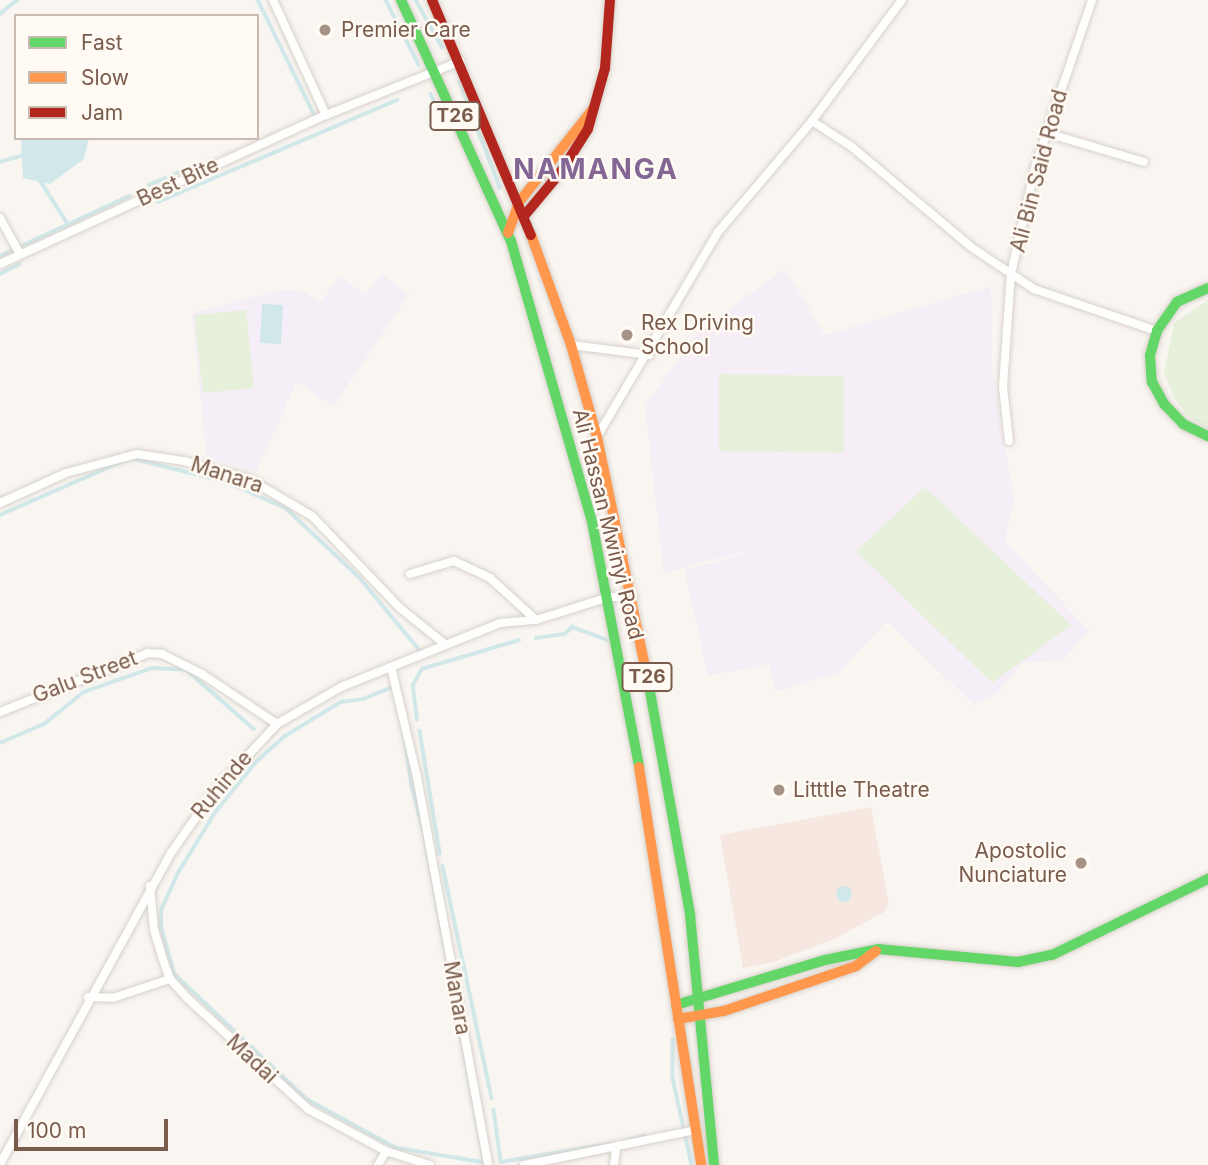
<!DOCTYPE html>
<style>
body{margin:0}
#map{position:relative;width:1208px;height:1165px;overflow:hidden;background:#f9f5f0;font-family:Inter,sans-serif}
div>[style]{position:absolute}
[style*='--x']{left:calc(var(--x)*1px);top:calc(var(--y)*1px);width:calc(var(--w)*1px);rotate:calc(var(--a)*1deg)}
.commercial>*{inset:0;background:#f6e8e1}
.education>*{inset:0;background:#f6eef6}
.green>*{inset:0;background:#e7f0db}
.water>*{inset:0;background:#d0e8ea}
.round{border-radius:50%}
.stream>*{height:3.5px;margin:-1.75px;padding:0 1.75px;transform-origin:1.75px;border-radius:1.75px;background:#d0e8ea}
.roads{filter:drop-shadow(0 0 2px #d7d1cb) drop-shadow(0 0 2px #d7d1cb)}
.street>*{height:8px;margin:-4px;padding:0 4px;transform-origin:4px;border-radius:4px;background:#fefefd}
.fast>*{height:10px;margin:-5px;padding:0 5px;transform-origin:5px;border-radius:5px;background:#63d668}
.slow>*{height:10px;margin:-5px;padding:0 5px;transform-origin:5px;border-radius:5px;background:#ff974d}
.jam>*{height:10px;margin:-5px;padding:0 5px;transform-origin:5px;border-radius:5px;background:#b3261e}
.dots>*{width:19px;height:19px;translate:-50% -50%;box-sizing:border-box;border:4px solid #fffaf3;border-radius:50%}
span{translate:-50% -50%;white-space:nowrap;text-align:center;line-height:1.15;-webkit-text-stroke:5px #fffaf3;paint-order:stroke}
.shield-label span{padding:2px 5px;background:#fffaf3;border:2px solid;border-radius:5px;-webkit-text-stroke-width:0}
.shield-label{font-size:19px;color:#7a5c4d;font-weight:700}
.poi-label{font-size:21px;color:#7a5c4d}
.left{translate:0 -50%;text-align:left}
.right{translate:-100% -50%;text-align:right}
.street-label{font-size:21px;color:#7a5c4d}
.district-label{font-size:28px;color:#846695;font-weight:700;letter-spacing:2px}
.legend{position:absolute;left:14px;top:14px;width:245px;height:126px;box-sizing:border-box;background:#fffaf3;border:2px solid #cabbb1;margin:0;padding:9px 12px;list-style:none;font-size:21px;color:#7a5c4d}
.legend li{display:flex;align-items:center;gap:14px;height:35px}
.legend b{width:35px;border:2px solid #cabbb1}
.scale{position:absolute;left:14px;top:1119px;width:154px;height:32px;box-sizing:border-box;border:4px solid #7a5c4d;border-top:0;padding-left:9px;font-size:21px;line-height:24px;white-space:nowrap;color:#7a5c4d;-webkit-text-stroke:5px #fffaf3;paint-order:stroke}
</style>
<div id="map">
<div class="commercial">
<i style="clip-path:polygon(871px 807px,889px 904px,884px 912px,834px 939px,774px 962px,743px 968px,720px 835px)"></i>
</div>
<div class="education">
<i style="clip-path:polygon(785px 269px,825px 335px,991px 286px,992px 371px,1014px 499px,1005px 541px,1089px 631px,1062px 661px,1023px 662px,999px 692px,974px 705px,887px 621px,837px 674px,776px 691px,769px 664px,708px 676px,685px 571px,768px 545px,664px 573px,645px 406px,698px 331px)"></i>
<i style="clip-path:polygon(381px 274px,409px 294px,333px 407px,297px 381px,256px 472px,207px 458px,192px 313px,283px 289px,303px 291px,320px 302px,340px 276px,366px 295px)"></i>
</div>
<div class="green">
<i style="clip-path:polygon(1208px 300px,1208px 429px,1190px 418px,1174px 398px,1164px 373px,1174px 323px)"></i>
<i style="clip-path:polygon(246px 310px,254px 388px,203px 393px,194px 315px)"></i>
<i style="clip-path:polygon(719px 374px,844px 376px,844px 453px,719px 451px)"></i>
<i style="clip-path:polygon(925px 487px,1071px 625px,992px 683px,856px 551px)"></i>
</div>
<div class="water">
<i style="clip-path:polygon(21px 138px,89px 138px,84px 159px,50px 184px,23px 178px)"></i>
<i style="clip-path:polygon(262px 304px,283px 305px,281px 344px,260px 343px)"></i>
<i class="round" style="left:836px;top:886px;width:16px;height:16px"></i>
</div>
<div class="stream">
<i style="--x:258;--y:0;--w:129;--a:63.8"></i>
<i style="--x:386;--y:0;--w:73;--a:63.1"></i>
<i style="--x:416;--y:0;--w:54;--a:61"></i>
<i style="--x:0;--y:14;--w:22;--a:-39"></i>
<i style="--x:460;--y:82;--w:113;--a:69.3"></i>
<i style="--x:431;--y:94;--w:12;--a:66"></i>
<i style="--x:0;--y:162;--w:26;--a:-16"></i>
<i style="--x:40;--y:180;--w:52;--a:57.5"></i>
<i style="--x:149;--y:185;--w:51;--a:-23.1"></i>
<i style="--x:158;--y:202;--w:260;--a:-23.1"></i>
<i style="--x:0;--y:256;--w:142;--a:-24.9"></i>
<i style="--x:0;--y:274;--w:22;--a:-27"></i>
<i style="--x:131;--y:458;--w:98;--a:14.2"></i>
<i style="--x:226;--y:482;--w:65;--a:23.4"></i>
<i style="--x:286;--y:508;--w:102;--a:43.4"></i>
<i style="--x:360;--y:578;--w:97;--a:50.4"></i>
<i style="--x:0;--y:515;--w:132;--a:-23.7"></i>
<i style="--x:536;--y:638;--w:29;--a:-8"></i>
<i style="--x:565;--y:634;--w:10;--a:-45"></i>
<i style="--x:572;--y:627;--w:38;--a:20"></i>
<i style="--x:393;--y:687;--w:19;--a:65"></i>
<i style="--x:401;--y:704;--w:83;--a:82.4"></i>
<i style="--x:412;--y:786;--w:52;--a:75.4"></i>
<i style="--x:425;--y:836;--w:332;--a:79.6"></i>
<i style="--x:485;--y:1163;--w:91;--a:-170.5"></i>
<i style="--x:395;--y:1148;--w:102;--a:-151.2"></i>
<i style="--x:306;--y:1099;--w:182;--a:-136.6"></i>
<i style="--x:174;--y:974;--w:49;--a:-105.5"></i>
<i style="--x:161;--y:927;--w:17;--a:-90"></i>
<i style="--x:161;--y:910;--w:41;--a:-65.3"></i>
<i style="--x:178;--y:873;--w:73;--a:-58.5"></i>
<i style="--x:216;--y:811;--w:63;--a:-50.8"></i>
<i style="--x:256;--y:762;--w:39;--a:-42"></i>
<i style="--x:285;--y:736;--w:66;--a:-31.3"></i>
<i style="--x:341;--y:702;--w:22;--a:-8"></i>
<i style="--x:363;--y:699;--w:32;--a:-22"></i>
<i style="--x:417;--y:720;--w:35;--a:-97"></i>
<i style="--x:413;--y:685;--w:18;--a:-61"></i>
<i style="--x:422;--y:669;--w:101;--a:-16.6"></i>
<i style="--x:420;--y:731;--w:124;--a:80.7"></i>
<i style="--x:0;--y:743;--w:48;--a:-23.4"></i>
<i style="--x:44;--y:724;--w:51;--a:-38.7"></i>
<i style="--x:84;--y:692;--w:72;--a:-19.4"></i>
<i style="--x:152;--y:668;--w:35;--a:3"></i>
<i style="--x:187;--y:670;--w:89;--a:41.4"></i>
<i style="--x:443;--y:866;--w:237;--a:78.1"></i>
<i style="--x:673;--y:1039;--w:39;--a:90"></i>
<i style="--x:673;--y:1078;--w:89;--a:77.7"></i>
<i style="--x:494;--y:1110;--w:52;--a:82.3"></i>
<i style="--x:501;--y:1162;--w:109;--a:-9.5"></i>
<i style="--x:630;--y:1140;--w:14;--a:-17"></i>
</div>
<div class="roads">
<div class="street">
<i style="--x:273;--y:0;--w:127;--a:65.3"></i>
<i style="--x:812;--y:121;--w:48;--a:33"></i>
<i style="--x:852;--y:147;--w:155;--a:40"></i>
<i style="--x:971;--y:247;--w:76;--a:33.7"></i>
<i style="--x:1034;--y:289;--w:130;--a:18.9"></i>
<i style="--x:1047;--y:133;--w:101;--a:16.6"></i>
<i style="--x:0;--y:218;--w:41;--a:60.9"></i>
<i style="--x:0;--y:264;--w:358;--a:-24.6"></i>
<i style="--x:326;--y:115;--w:145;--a:-21.8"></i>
<i style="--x:571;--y:345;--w:79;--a:7.3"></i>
<i style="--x:598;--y:435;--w:236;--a:-59.4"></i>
<i style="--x:718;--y:232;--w:145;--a:-49.7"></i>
<i style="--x:812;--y:121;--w:151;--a:-53.4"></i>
<i style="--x:1009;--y:441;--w:54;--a:-96.3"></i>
<i style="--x:1003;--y:387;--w:113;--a:-86"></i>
<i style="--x:1011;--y:274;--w:113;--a:-77.2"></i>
<i style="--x:1036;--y:164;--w:173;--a:-71.1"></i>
<i style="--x:0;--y:503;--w:72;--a:-24.4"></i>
<i style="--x:66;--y:473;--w:73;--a:-15"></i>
<i style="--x:137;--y:454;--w:48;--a:8.5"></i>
<i style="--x:184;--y:461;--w:67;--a:15.5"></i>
<i style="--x:249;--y:479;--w:73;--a:30.4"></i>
<i style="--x:312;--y:516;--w:127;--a:46.3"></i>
<i style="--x:400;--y:608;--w:58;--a:38.7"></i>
<i style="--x:410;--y:574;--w:46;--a:-16.5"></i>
<i style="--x:454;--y:561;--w:40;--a:25"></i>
<i style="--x:490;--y:578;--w:62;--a:42.4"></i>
<i style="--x:391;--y:667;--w:113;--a:76.7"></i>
<i style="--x:417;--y:777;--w:394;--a:79.6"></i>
<i style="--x:0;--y:712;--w:159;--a:-21.7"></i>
<i style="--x:148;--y:653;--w:14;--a:4"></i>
<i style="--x:162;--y:654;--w:45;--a:26.6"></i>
<i style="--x:202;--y:674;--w:90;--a:33.7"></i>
<i style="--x:150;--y:886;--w:44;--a:84.8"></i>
<i style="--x:154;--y:930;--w:28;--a:73"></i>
<i style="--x:162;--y:957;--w:23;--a:70"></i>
<i style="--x:170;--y:979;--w:25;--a:48"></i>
<i style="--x:187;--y:998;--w:164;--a:42.5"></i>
<i style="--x:308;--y:1109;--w:89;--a:28.3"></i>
<i style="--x:386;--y:1151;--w:46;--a:17.7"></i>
<i style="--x:88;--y:997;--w:25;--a:2"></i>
<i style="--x:113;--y:998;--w:60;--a:-18.4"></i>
<i style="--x:0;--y:1164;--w:355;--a:-61.2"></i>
<i style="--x:171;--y:853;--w:72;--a:-55.2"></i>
<i style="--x:212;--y:794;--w:96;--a:-47.1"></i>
<i style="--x:277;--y:724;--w:74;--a:-30"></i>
<i style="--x:341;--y:687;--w:171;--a:-21.9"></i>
<i style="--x:500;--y:623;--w:36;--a:-5"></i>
<i style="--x:536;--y:620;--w:77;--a:-17.5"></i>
<i style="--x:609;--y:597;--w:24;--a:0"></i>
<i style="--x:378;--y:1165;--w:16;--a:-60"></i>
<i style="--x:524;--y:1165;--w:176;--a:-11.5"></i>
<i style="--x:614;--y:1165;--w:17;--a:-83"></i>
</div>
<div class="fast">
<i style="--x:401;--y:0;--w:265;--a:65.5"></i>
<i style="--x:511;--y:241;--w:292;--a:73.9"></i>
<i style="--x:592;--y:522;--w:249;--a:79.1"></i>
<i style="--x:1208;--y:288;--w:34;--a:156"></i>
<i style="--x:1177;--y:302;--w:35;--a:125"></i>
<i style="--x:1157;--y:331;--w:26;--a:106"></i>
<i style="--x:1150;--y:356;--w:26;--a:86"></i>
<i style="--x:1152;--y:382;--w:25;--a:61"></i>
<i style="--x:1164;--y:404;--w:28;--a:46"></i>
<i style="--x:1183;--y:424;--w:28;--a:26"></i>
<i style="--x:649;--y:686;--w:233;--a:79.8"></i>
<i style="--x:690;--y:915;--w:251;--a:84.5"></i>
<i style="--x:676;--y:1005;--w:156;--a:-16.8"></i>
<i style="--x:825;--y:960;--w:54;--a:-11.7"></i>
<i style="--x:878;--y:949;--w:141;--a:5.3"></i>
<i style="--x:1018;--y:962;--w:35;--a:-12"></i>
<i style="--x:1052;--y:955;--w:174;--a:-26"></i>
</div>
<div class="slow">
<i style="--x:508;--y:233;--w:33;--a:-70"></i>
<i style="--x:519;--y:202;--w:119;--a:-51.5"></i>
<i style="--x:531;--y:235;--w:117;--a:70"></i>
<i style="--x:571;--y:345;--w:96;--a:74.2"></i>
<i style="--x:597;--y:437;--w:254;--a:78.2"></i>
<i style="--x:639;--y:767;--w:403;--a:81.1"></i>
<i style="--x:678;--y:1019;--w:47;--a:-9.9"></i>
<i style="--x:724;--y:1011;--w:139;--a:-18.8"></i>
<i style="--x:856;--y:966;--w:25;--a:-37"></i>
</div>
<div class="jam">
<i style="--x:432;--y:0;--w:255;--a:67.2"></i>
<i style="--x:524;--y:216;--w:56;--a:-50.1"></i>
<i style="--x:560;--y:173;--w:52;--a:-57.5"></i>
<i style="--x:588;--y:129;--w:63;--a:-74.4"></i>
<i style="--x:605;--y:68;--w:68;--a:-85.8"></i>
</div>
</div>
<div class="dots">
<i style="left:325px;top:30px;background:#a69286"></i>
<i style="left:627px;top:335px;background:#a69286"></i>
<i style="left:779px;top:790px;background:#a69286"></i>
<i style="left:1081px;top:863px;background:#a69286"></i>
</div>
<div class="shield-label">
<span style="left:455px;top:116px">T26</span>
<span style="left:647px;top:677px">T26</span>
</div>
<div class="poi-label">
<span class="left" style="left:341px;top:30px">Premier Care</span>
<span class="left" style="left:641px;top:335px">Rex Driving<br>School</span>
<span class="left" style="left:793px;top:790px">Litttle Theatre</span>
<span class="right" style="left:1067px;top:863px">Apostolic<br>Nunciature</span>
</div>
<div class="street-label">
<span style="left:1039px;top:171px;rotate:-75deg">Ali Bin Said Road</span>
<span style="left:178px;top:182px;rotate:-25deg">Best Bite</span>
<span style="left:227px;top:475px;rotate:18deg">Manara</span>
<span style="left:608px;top:524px;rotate:76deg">Ali Hassan Mwinyi Road</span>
<span style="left:85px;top:677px;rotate:-21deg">Galu Street</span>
<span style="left:222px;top:785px;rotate:-50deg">Ruhinde</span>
<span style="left:457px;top:998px;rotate:80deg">Manara</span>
<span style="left:252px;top:1059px;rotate:43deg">Madai</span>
</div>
<div class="district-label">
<span style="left:596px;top:169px">NAMANGA</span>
</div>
<ul class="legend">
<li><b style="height:9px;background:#63d668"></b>Fast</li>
<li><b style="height:9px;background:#ff974d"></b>Slow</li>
<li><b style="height:9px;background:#b3261e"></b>Jam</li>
</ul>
<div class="scale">100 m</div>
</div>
